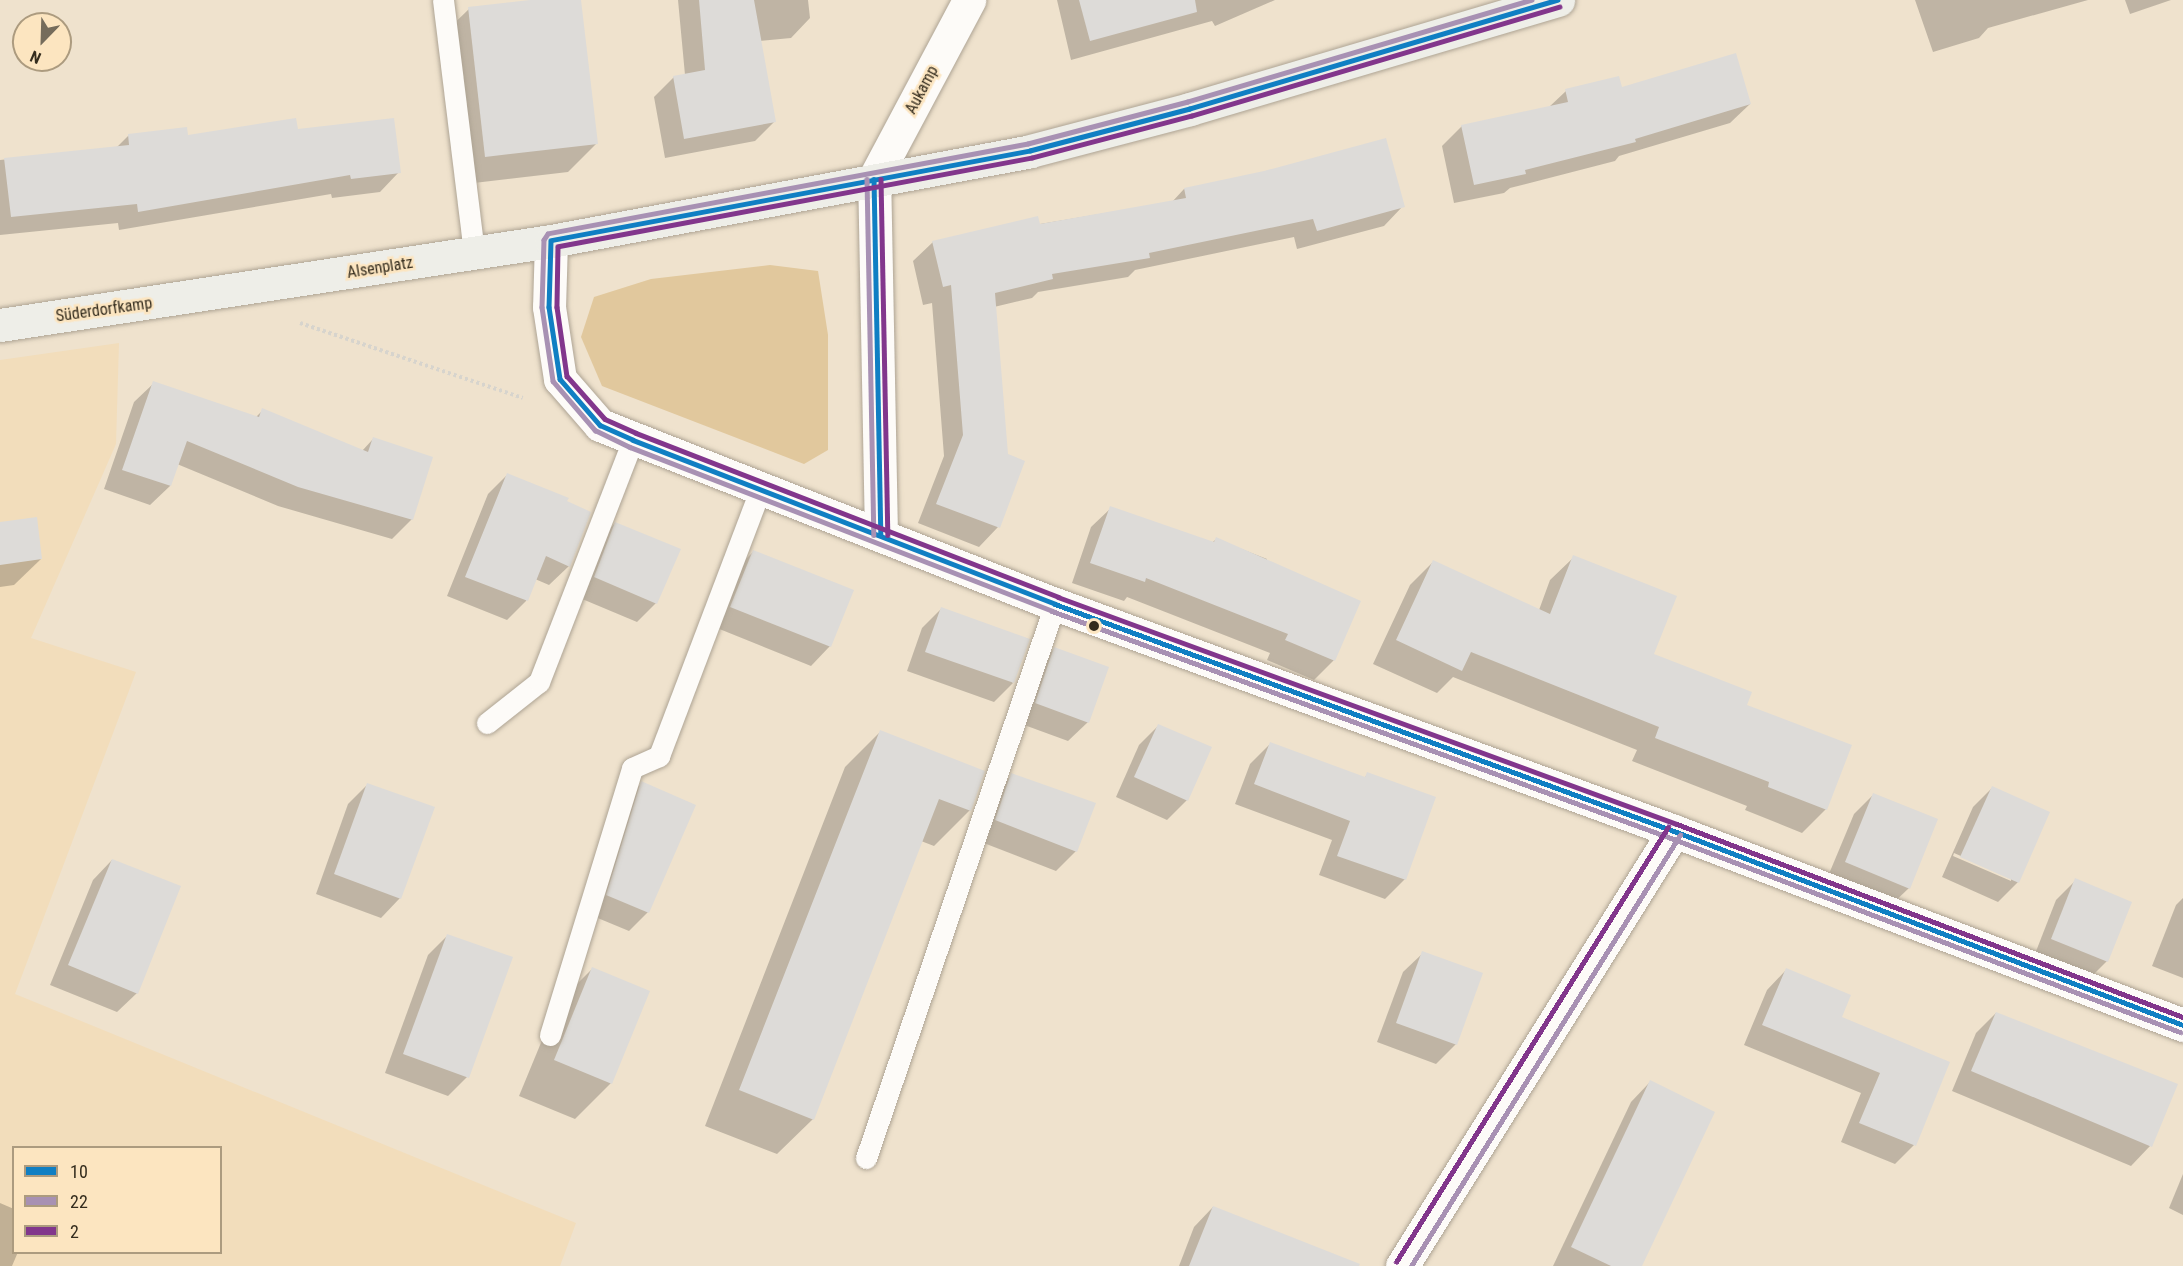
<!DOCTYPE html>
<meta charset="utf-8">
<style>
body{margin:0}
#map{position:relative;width:2183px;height:1266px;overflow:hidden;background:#efe2cd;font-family:"Roboto Condensed",sans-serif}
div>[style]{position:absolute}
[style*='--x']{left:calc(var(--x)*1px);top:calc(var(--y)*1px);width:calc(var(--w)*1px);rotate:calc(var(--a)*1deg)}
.built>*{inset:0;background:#f2ddbb}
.green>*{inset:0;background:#e1c89d}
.shadow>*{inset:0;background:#0003}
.building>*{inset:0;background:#dddbd8}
.path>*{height:4px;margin-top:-2px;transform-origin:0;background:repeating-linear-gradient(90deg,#d7d4cd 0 3px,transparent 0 6px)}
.roads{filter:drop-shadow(0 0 2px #aea494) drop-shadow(0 0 2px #aea494)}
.lane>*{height:21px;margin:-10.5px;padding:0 10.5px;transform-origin:10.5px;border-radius:10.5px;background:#fdfbf8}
.street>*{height:33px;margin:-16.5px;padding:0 16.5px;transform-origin:16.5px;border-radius:16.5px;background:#fdfbf8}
.secondary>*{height:33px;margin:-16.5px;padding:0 16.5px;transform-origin:16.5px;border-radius:16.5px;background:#eeeee8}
.bus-1>*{height:4.5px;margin:-2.25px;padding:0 2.25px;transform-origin:2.25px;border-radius:2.25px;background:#107fc3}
.bus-2>*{height:4.5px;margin:-2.25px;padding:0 2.25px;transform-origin:2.25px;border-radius:2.25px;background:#a891b3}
.bus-3>*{height:4.5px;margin:-2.25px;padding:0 2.25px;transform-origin:2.25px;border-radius:2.25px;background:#82368c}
.dots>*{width:16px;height:16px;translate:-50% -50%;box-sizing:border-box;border:3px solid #fce5c0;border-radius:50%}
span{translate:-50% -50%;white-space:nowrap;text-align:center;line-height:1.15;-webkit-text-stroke:5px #fce5c0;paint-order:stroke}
.street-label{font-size:16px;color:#342c1d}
.legend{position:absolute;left:12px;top:1146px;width:210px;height:108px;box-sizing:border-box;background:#fce5c0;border:2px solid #ac9b7f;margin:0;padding:8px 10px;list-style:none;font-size:18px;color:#342c1d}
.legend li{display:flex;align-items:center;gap:12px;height:30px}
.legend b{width:30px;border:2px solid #ac9b7f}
.north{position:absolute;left:12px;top:12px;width:60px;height:60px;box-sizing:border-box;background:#fce5c0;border:2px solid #ac9b7f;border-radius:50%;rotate:203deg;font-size:16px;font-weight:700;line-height:24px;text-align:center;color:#342c1d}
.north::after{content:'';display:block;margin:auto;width:21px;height:27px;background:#756c5b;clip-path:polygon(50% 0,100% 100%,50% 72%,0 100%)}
</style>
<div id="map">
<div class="built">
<i style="clip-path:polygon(evenodd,119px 343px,116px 444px,31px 638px,136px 672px,15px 994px,576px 1223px,560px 1266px,0 1266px,0 360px,119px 343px,14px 1148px,220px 1148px,220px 1252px,14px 1252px,14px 1148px)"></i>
</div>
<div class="green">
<i style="clip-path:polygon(770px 265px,818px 271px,828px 335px,828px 450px,804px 464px,602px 386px,581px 337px,594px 297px,651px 279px)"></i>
</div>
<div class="shadow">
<i style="clip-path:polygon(543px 0,579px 0,597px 143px,568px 172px,457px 185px,440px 37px,469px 9px)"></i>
<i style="clip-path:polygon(678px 0,808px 0,810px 18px,791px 38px,760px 41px,775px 121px,755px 141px,665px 158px,654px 97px,674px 77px,685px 75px)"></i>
<i style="clip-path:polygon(1057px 0,1275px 0,1215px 26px,1212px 21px,1071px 60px)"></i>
<i style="clip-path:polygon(1915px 0,2088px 0,1988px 28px,1979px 38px,1933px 52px)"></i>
<i style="clip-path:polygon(2125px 0,2171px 0,2130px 14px)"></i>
<i style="clip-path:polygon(1621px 89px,1750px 104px,1730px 123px,1619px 156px,1615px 161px,1510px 188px,1504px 193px,1454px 203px,1442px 146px,1462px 126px,1548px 108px,1566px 91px)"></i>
<i style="clip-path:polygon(297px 131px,399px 172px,380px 192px,332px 198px,331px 194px,119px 230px,118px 223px,0 235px,0 160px,116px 148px,129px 135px,186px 137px)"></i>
<i style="clip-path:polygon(1184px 189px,1403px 206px,1384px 226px,1297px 249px,1294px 237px,1135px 270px,1128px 277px,1038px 292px,1032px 298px,994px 307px,998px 527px,979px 547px,918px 523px,944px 456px,932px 303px,923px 305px,913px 261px,933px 242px,1172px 202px)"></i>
<i style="clip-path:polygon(154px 383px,256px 417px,263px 410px,362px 451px,373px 439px,412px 519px,392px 539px,278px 506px,177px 464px,170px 486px,150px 505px,104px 489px,134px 402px)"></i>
<i style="clip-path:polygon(507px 475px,569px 566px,549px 585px,535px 579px,526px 601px,507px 620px,447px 596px,488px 494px)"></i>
<i style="clip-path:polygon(1111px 508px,1212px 543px,1216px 539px,1267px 559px,1266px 562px,1334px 660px,1314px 680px,1267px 660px,1270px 653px,1127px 597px,1124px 601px,1072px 583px,1091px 527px)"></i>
<i style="clip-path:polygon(615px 523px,656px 603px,637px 622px,575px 596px,596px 543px)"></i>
<i style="clip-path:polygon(0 524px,41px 559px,14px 585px,0 587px)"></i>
<i style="clip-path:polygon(753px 552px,830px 646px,811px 666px,712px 626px,734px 571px)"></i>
<i style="clip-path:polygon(1574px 557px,1652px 655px,1745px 706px,1826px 809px,1802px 833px,1745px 810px,1747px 806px,1632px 761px,1637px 750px,1453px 677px,1437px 693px,1373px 664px,1410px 585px,1433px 562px,1539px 610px,1550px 580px)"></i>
<i style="clip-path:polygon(941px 609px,1013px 683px,994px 702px,907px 671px,922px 628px)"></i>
<i style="clip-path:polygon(1054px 649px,1088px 722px,1068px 741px,1016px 722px,1035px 668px)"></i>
<i style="clip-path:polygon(1159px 725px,1187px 800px,1167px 820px,1116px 797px,1139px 745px)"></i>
<i style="clip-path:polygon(880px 732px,970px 810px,934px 846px,921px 841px,813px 1119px,777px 1154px,705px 1126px,845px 767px)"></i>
<i style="clip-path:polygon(1270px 744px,1364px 778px,1368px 774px,1405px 879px,1385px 899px,1319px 875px,1332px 840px,1235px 804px,1250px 764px)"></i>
<i style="clip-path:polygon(1012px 775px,1076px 851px,1056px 871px,976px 840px,992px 794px)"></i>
<i style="clip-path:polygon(642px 783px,648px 912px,629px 931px,588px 914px,622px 802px)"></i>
<i style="clip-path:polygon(368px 784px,400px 898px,381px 918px,316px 894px,348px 804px)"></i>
<i style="clip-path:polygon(evenodd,1992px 788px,2018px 882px,1998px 902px,1942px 877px,1973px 807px,1992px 788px,1954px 853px,2011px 878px,2011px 881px,1953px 856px,1954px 853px)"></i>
<i style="clip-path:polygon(1874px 794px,1909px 888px,1889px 907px,1826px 881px,1854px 814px)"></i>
<i style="clip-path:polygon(112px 860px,137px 993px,117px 1012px,50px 985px,93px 880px)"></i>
<i style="clip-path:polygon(2076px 880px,2107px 961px,2088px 980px,2033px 959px,2056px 900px)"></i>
<i style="clip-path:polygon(2183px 898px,2183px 978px,2152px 966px,2176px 905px)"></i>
<i style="clip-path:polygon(448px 935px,467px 1077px,448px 1096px,385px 1073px,428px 955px)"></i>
<i style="clip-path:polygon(1423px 953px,1456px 1044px,1436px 1064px,1377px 1042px,1403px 972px)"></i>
<i style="clip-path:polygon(592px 969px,611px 1083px,575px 1119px,519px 1096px,557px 1004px)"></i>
<i style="clip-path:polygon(1786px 970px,1840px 1017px,1948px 1063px,1914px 1145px,1895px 1164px,1841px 1142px,1861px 1093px,1744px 1045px,1767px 990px)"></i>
<i style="clip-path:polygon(1996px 1013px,2150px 1146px,2131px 1166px,1952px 1091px,1976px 1033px)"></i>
<i style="clip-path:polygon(1650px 1082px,1641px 1266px,1553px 1266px,1631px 1102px)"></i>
<i style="clip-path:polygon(2183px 1174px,2183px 1215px,2169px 1208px)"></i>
<i style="clip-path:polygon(0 1203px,14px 1209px,14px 1252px,18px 1252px,12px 1266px,0 1266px)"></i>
<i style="clip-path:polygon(1213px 1207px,1289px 1266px,1179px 1266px,1194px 1227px)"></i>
</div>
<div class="building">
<i style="clip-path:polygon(530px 0,581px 0,598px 144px,485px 157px,468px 7px)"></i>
<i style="clip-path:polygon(699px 0,754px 0,776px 122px,684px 139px,673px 76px,705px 70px)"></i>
<i style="clip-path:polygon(1079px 0,1195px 0,1197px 12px,1090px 41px)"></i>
<i style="clip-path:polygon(1736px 53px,1751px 104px,1635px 139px,1636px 142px,1525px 170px,1526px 174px,1474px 185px,1461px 125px,1568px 102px,1565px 89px,1619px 76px,1622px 87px)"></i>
<i style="clip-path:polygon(296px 118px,298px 129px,394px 118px,401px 173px,351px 179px,350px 175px,138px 212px,137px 204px,11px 217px,4px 158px,129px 145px,128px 134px,187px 127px,188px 135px)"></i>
<i style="clip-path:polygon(1386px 138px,1405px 207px,1317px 231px,1313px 219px,1149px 253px,1150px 258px,1052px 274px,1053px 279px,995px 293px,1008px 454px,1025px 461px,1000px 528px,936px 504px,963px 435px,951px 285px,943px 287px,932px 241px,1038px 216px,1040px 224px,1186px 198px,1184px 188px,1264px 171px)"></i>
<i style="clip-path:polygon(153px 381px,259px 417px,262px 408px,368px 452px,373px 437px,433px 457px,413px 520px,298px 487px,187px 441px,171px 486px,122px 470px)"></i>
<i style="clip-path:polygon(507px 473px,569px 498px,567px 501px,591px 512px,570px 567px,546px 556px,528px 601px,465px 577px)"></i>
<i style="clip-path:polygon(1110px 506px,1214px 542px,1216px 537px,1361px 601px,1335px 661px,1285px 640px,1288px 634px,1146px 578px,1145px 582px,1090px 563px)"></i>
<i style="clip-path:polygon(37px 517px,42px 559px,0 565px,0 522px)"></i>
<i style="clip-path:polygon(615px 522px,681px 549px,657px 604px,594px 577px)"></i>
<i style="clip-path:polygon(753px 550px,854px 590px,831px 647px,730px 607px)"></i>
<i style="clip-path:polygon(1573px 555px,1677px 596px,1654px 654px,1752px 692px,1747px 705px,1852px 745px,1827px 810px,1768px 787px,1769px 782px,1655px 738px,1659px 727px,1471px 652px,1462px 671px,1396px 640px,1433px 560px,1550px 614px)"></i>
<i style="clip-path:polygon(941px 607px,1030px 639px,1014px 683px,925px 652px)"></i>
<i style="clip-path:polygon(1054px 647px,1109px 667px,1089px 723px,1035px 703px)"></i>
<i style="clip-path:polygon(1158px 724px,1212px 747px,1188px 801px,1134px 777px)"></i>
<i style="clip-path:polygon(880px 730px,985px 771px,971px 811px,939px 799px,814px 1120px,739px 1090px)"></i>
<i style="clip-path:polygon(1270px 742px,1365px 777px,1367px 772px,1436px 797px,1406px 880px,1337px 856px,1350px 821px,1254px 784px)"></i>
<i style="clip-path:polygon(1011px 773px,1096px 803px,1077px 852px,995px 820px)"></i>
<i style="clip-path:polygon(641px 781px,696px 805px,649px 913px,606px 895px)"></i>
<i style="clip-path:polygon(367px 783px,435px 807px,401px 899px,334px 874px)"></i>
<i style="clip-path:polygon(1992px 786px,2050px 812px,2019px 883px,1960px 857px)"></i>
<i style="clip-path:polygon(1873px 793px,1938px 819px,1910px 889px,1845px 862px)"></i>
<i style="clip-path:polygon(112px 859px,181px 886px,138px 994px,68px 965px)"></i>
<i style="clip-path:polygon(2075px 878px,2132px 902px,2108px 962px,2051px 939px)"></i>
<i style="clip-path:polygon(447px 934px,513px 957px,469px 1078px,403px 1054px)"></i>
<i style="clip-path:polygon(1422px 951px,1483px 973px,1457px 1045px,1396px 1023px)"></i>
<i style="clip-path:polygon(592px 967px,650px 991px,612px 1084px,554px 1060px)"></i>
<i style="clip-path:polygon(1786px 968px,1851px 995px,1842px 1017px,1950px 1062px,1916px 1146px,1859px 1123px,1880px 1073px,1762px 1025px)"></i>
<i style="clip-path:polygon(1996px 1012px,2178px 1084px,2152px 1147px,1971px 1071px)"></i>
<i style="clip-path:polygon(1650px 1080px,1715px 1112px,1642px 1266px,1611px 1266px,1571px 1247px)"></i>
<i style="clip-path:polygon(1213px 1206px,1360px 1264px,1359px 1266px,1189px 1266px)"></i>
</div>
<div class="path">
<i style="--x:300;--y:323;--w:235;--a:18.6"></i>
</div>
<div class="roads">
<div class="lane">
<i style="--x:443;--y:0;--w:255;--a:83"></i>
<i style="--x:487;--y:723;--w:66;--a:-38.3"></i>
<i style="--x:539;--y:682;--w:260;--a:-68.8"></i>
<i style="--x:550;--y:1035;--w:279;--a:-72.9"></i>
<i style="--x:632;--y:768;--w:30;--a:-24"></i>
<i style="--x:659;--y:756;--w:285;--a:-69.2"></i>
<i style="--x:866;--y:1158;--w:585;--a:-71.16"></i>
</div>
<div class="street">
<i style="--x:551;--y:241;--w:66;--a:91.7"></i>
<i style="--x:549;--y:307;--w:73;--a:81.3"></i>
<i style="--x:560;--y:379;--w:61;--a:49"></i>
<i style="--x:600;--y:425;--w:489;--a:21.5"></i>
<i style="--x:1055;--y:604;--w:659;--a:20.14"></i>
<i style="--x:1674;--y:831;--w:545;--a:20.86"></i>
<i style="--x:881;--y:535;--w:356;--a:-91.1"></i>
<i style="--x:874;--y:179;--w:203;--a:-62"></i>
<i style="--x:1402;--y:1266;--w:513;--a:-57.98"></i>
</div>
<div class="secondary">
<i style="--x:0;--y:325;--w:557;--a:-8.67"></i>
<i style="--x:551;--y:241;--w:487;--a:-10.6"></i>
<i style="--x:1030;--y:151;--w:165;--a:-14.7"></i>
<i style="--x:1190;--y:109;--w:384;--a:-16.5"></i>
</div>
</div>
<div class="bus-1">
<i style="--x:1558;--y:0;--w:384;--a:163.5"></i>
<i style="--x:1190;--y:109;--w:165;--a:165.3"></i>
<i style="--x:1030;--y:151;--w:487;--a:169.4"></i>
<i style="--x:551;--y:241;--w:66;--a:91.7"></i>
<i style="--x:549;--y:307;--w:73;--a:81.3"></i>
<i style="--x:560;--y:379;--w:61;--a:49"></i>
<i style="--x:600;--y:425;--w:36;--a:24"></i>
<i style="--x:633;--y:440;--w:453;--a:21.2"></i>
<i style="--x:1055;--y:604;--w:659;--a:20.14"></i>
<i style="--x:1674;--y:831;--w:545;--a:20.86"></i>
<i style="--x:874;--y:179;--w:356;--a:88.9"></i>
</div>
<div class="bus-2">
<i style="--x:1532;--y:0;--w:359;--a:163.5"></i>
<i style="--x:1188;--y:102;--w:165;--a:165.3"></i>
<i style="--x:1028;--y:144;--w:488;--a:169.4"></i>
<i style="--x:548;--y:234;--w:7;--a:124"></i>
<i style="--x:544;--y:240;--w:67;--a:91.7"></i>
<i style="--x:542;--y:307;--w:75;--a:81.5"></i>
<i style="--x:553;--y:381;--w:65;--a:49.4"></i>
<i style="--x:595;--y:430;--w:39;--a:26"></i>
<i style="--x:630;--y:447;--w:453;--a:21.2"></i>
<i style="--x:1052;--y:611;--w:659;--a:20.14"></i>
<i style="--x:1671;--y:838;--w:545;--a:20.86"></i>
<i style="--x:867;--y:179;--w:356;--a:88.9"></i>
<i style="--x:1411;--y:1266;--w:508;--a:-58.03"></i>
</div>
<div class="bus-3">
<i style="--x:1560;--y:7;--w:384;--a:163.5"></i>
<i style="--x:1192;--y:116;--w:165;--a:165.3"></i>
<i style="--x:1032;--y:158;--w:482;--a:169.4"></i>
<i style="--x:558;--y:247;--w:60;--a:91"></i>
<i style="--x:557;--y:307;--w:70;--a:81.8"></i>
<i style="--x:567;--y:376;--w:57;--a:48.5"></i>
<i style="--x:605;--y:419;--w:34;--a:24"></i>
<i style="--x:636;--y:433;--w:453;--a:21.2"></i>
<i style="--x:1058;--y:597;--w:659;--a:20.14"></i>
<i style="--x:1677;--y:824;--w:542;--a:20.88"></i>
<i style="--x:881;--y:179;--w:356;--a:88.9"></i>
<i style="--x:1396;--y:1262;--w:513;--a:-57.98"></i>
</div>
<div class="dots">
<i style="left:1094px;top:626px;background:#342c1d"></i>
</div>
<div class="street-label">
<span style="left:922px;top:90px;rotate:-62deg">Aukamp</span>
<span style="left:380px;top:268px;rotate:-9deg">Alsenplatz</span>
<span style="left:104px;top:310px;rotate:-8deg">Süderdorfkamp</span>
</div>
<ul class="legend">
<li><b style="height:8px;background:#107fc3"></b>10</li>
<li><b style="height:8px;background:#a891b3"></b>22</li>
<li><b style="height:8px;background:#82368c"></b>2</li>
</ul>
<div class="north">N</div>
</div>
